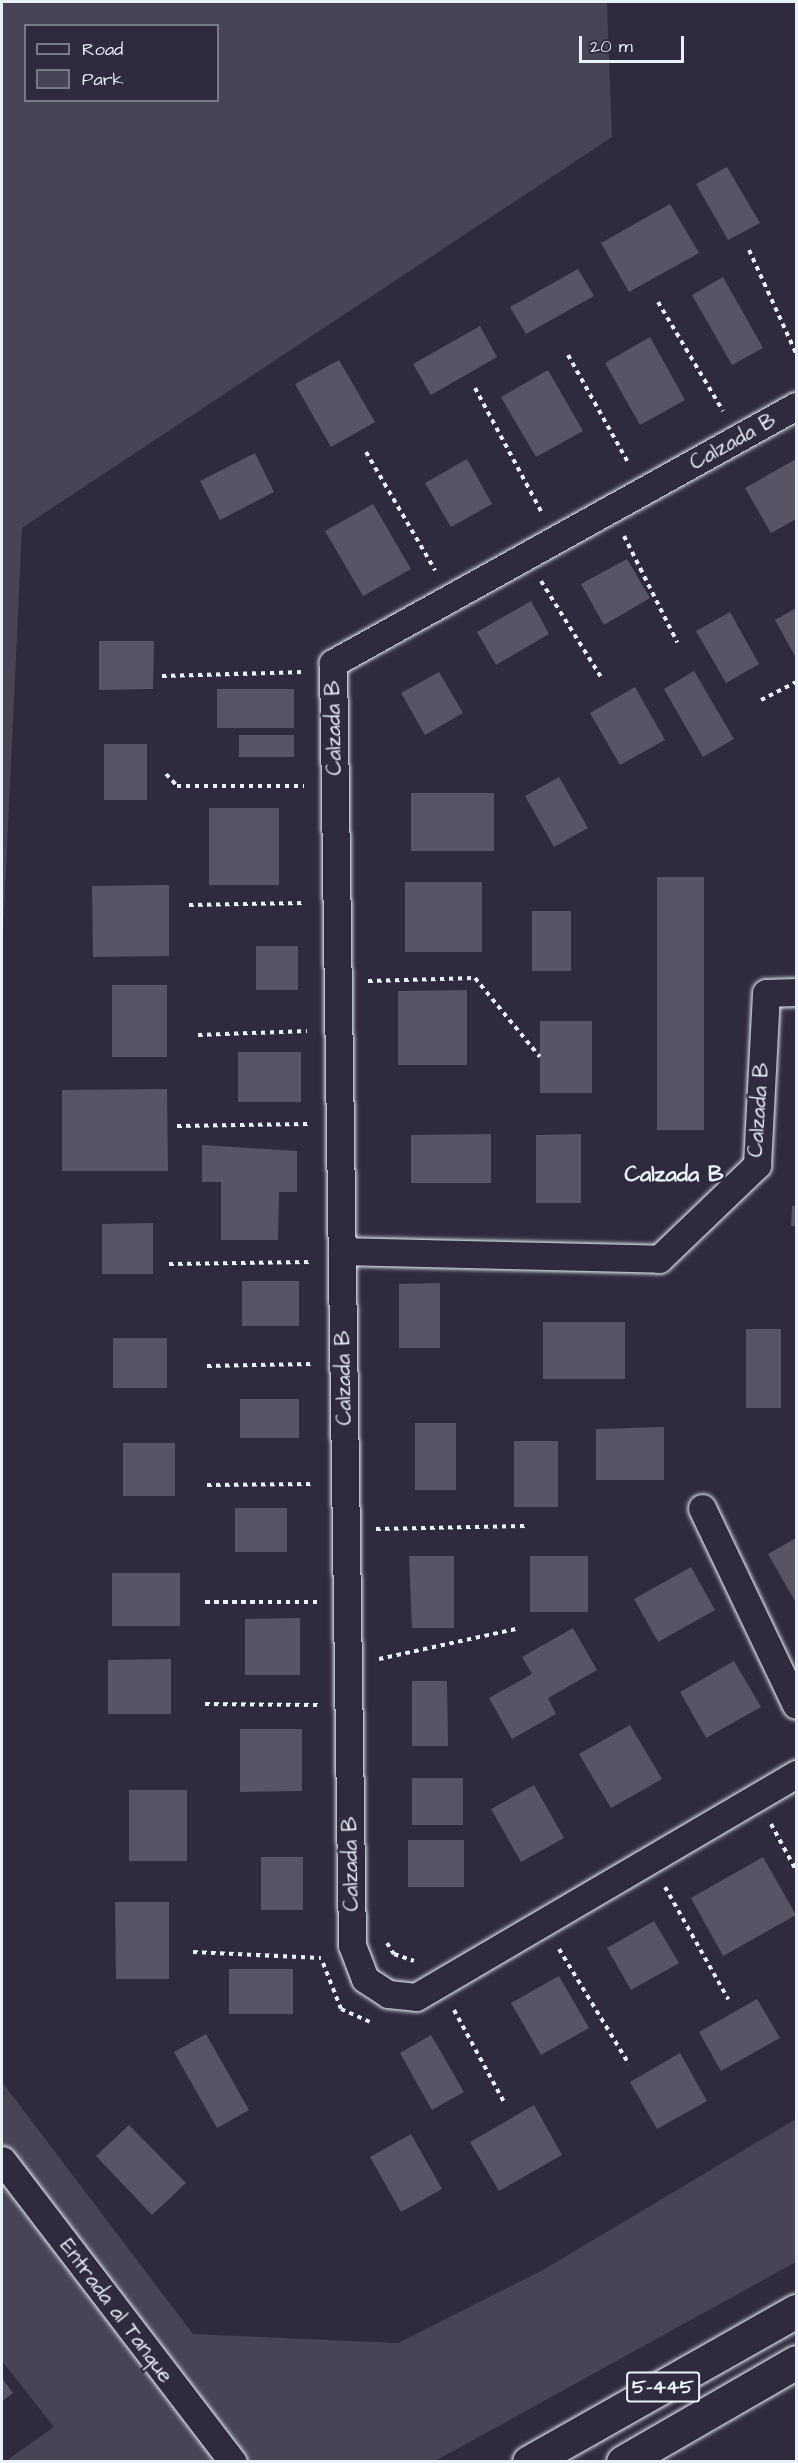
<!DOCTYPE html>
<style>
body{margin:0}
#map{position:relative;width:798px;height:2463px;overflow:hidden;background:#2f2a3d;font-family:"Architects Daughter",sans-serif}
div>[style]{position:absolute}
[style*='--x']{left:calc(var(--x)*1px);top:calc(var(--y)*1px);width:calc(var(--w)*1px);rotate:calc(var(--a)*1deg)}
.green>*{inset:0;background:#464455}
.building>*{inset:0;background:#575565}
.path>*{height:4px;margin-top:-2px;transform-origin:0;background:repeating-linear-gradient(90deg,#e8f1f8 0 4.5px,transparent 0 9px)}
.roads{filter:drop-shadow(0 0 2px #e8f1f8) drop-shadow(0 0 2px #e8f1f8)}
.minor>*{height:27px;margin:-13.5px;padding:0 13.5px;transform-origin:13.5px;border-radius:13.5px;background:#2f2a3d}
.trunk>*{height:33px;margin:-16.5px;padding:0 16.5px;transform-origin:16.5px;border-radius:16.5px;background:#2f2a3d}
span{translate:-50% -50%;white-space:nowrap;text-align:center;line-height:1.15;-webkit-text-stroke:4.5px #2f2a3d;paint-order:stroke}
.shield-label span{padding:2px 4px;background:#2f2a3d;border:2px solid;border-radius:4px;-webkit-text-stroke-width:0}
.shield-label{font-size:20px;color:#e8f1f8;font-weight:700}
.street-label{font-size:21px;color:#e8f1f8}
.neighbourhood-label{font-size:22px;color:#e8f1f8;font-weight:700}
.frame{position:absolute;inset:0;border:3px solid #e8f1f8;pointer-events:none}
.legend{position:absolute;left:24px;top:24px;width:195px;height:78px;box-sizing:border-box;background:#2f2a3d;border:2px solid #797a88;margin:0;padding:8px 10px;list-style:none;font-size:18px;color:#e8f1f8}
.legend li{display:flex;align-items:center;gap:12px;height:30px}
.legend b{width:30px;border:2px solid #797a88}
.scale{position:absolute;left:579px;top:36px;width:105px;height:27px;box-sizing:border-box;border:3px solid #e8f1f8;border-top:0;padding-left:8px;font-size:18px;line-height:21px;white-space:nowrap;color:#e8f1f8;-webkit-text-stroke:4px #2f2a3d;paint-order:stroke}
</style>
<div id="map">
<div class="green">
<i style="clip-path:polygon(evenodd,2px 2px,607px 2px,612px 137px,22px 528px,2px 956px,2px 2px,26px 26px,218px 26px,218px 100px,26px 100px,26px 26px)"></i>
<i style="clip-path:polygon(2px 2082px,193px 2334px,398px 2343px,543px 2270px,796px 2119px,796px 2262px,435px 2461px,6px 2461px,54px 2427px,2px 2361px)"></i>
</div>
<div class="building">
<i style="clip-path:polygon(727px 167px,760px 223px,728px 240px,696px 184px)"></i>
<i style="clip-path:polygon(670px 204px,699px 253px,629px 292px,601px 243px)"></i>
<i style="clip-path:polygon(578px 269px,594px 296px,526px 334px,510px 307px)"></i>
<i style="clip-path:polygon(723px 277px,763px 348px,732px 365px,692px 295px)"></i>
<i style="clip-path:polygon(480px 326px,497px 357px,431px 395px,413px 364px)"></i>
<i style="clip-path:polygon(650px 337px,685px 400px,640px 425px,605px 363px)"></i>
<i style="clip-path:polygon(339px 360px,375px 422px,331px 447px,295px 384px)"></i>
<i style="clip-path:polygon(548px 370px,583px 431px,536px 457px,501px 397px)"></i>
<i style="clip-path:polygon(255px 453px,274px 492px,220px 520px,200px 481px)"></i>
<i style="clip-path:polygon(467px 459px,492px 504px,451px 527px,425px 483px)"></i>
<i style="clip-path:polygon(796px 459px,796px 519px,771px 533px,745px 488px)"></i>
<i style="clip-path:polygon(373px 504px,411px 569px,363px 596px,325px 531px)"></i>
<i style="clip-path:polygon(627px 559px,650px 598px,604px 625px,581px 584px)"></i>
<i style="clip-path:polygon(531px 601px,549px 634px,496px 665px,477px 632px)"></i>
<i style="clip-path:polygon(796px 608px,796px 658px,775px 620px)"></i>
<i style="clip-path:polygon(730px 612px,759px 664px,726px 683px,696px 631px)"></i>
<i style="clip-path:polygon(99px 641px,154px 641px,153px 689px,99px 690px)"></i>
<i style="clip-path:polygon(694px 671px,734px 739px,703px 757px,664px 689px)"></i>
<i style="clip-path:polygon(439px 672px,463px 713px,425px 735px,401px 693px)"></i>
<i style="clip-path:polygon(635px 687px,665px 740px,620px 765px,590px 713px)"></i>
<i style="clip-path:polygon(217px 689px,294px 689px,294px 728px,217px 728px)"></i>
<i style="clip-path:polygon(239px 735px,294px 735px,294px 757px,239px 757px)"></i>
<i style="clip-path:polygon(104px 744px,147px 744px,147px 800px,104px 800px)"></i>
<i style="clip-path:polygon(559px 777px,588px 828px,554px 847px,525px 796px)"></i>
<i style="clip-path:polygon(411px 793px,494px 793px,494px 851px,411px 851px)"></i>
<i style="clip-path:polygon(209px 808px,279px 808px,279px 885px,209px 885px)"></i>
<i style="clip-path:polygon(657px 877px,704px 877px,704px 1130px,657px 1130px)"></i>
<i style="clip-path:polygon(405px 882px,482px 882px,482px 952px,405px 952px)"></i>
<i style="clip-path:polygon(169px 885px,169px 956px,93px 957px,92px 886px)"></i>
<i style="clip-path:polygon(532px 911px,571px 911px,571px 971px,532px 971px)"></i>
<i style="clip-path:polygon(256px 946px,298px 946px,298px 990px,256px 990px)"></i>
<i style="clip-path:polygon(112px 985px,167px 985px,167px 1057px,112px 1057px)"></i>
<i style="clip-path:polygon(467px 990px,467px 1065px,398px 1065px,398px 991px)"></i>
<i style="clip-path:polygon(540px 1021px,592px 1021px,592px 1093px,540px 1093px)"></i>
<i style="clip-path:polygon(238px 1052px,301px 1052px,301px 1102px,238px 1102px)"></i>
<i style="clip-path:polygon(167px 1089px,168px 1171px,62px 1171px,62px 1090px)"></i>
<i style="clip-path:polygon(491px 1134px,491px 1183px,411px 1183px,411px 1135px)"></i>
<i style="clip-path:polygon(581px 1134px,581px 1203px,536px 1203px,536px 1135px)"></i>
<i style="clip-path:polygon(202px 1145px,297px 1151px,297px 1192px,279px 1192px,278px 1240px,221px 1240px,221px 1182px,202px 1182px)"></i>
<i style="clip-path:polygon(792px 1206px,796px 1206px,796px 1226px,791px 1226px)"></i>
<i style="clip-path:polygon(153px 1223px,153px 1274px,102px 1274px,102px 1224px)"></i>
<i style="clip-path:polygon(242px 1281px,299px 1281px,299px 1326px,242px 1326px)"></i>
<i style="clip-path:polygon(440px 1283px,440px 1348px,399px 1348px,399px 1284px)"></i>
<i style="clip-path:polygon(543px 1322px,625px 1322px,625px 1379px,543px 1379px)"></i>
<i style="clip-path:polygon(746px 1329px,781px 1329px,781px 1408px,746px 1408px)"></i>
<i style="clip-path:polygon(113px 1338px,167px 1338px,167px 1388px,113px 1388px)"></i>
<i style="clip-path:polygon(240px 1399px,299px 1399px,299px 1438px,240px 1438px)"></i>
<i style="clip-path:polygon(415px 1423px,456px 1423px,456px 1490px,415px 1490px)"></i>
<i style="clip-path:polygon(664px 1427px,664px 1480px,596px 1480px,596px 1429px)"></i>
<i style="clip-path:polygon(514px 1441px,558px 1441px,558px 1507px,514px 1507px)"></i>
<i style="clip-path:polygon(123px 1443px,175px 1443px,175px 1496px,123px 1496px)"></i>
<i style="clip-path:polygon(235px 1508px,287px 1508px,287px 1552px,235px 1552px)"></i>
<i style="clip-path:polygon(796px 1538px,796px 1603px,768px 1554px)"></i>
<i style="clip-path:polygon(409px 1556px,454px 1556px,454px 1628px,412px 1628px)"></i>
<i style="clip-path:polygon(530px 1556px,588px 1556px,588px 1612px,530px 1612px)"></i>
<i style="clip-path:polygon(691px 1567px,715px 1610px,658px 1642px,634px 1599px)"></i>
<i style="clip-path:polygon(112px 1573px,180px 1573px,180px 1626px,112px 1626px)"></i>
<i style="clip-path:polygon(300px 1618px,300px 1675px,245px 1675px,245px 1619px)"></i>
<i style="clip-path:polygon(573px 1628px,597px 1670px,548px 1698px,556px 1714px,512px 1739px,489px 1698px,532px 1674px,522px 1657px)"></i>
<i style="clip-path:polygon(171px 1659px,171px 1714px,108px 1714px,108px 1660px)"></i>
<i style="clip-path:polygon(734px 1661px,761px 1707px,706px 1738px,680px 1692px)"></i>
<i style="clip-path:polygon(412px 1681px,447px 1681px,448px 1746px,412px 1746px)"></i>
<i style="clip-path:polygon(630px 1725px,662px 1779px,611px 1808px,579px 1754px)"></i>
<i style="clip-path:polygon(240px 1729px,302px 1729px,302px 1791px,240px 1792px)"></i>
<i style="clip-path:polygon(412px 1778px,463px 1778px,463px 1825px,412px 1825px)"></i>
<i style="clip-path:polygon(534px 1785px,564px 1838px,521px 1862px,491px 1809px)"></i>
<i style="clip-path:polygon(129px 1790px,187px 1790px,187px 1861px,129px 1861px)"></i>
<i style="clip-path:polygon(408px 1840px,464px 1840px,464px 1887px,408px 1887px)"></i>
<i style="clip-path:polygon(261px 1857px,303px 1857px,303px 1910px,261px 1910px)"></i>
<i style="clip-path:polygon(763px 1857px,796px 1915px,723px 1956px,691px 1898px)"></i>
<i style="clip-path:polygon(115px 1902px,169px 1902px,169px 1979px,116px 1979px)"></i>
<i style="clip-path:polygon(654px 1921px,679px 1963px,631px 1990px,607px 1948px)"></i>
<i style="clip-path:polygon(229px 1969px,293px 1969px,293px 2014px,229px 2014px)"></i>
<i style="clip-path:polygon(559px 1976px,589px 2028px,541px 2055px,511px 2003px)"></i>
<i style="clip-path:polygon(757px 1999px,780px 2038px,721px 2071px,699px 2032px)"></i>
<i style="clip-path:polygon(206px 2034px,249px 2110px,217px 2128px,174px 2052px)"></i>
<i style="clip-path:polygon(431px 2035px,464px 2092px,432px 2110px,400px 2053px)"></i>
<i style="clip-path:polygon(680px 2053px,707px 2101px,657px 2129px,630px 2082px)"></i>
<i style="clip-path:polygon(534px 2105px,562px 2155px,499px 2191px,470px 2142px)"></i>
<i style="clip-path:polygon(129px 2125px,186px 2183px,152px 2215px,96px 2156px)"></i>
<i style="clip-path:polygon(411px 2134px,442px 2189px,401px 2212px,370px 2157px)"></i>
<i style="clip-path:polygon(2px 2378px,13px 2393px,2px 2401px)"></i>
</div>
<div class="path">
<i style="--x:749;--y:250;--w:113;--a:65.5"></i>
<i style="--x:658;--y:302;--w:127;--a:59.2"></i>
<i style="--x:568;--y:355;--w:125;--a:60.8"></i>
<i style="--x:475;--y:388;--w:142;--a:61.8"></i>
<i style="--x:366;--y:452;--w:137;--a:59.7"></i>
<i style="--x:624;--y:536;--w:119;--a:63.4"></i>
<i style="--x:541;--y:581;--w:113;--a:58"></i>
<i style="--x:162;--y:676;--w:141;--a:-1.6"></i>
<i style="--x:761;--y:700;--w:39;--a:-27"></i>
<i style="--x:166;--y:774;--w:16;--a:47"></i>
<i style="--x:177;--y:786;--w:127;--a:0"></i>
<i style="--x:189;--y:905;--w:117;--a:-1"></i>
<i style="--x:368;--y:981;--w:107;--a:-1.6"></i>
<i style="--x:475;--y:978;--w:102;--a:50.6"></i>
<i style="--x:198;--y:1035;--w:109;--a:-2.1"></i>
<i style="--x:177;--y:1126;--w:131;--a:-0.9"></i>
<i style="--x:169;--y:1264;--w:143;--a:-0.8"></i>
<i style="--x:207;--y:1366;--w:104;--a:-1.1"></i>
<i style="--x:207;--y:1485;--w:108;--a:-0.5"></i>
<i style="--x:376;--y:1529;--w:149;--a:-1.2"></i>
<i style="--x:205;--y:1602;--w:112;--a:0"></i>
<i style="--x:379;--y:1659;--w:140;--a:-12.4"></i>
<i style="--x:205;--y:1704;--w:113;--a:0.5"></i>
<i style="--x:771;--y:1824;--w:52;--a:61.5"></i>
<i style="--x:665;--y:1887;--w:129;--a:60.6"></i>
<i style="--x:387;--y:1943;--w:13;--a:58"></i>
<i style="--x:394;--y:1954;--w:21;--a:19"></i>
<i style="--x:559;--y:1949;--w:135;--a:58.7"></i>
<i style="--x:193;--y:1952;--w:128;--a:2.7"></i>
<i style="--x:323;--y:1963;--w:49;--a:68.6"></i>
<i style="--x:341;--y:2009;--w:35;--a:24"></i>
<i style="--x:454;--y:2010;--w:105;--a:61.5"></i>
</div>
<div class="roads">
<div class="minor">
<i style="--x:796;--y:406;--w:530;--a:150.97"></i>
<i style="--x:333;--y:663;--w:1282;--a:89.15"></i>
<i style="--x:352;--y:1945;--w:36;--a:69"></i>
<i style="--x:365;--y:1979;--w:27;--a:33"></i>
<i style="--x:388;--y:1994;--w:28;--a:6"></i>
<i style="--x:416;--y:1997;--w:441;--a:-30.4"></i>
<i style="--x:342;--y:1251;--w:317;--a:1.4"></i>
<i style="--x:659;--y:1259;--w:136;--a:-43.8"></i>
<i style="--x:757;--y:1165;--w:172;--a:-87"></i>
<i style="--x:766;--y:993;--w:30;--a:-2"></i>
<i style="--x:702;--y:1508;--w:218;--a:64.5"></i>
<i style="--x:2;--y:2160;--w:380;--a:52.6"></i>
</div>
<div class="trunk">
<i style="--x:529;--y:2462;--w:307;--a:-29.5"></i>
<i style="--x:623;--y:2462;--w:200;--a:-30"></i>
</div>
</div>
<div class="shield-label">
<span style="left:663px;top:2387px">5-445</span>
</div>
<div class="street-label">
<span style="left:733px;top:442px;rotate:-29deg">Calzada B</span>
<span style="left:334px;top:728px;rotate:-91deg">Calzada B</span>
<span style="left:759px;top:1110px;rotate:-86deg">Calzada B</span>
<span style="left:344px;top:1378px;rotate:-91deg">Calzada B</span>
<span style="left:351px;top:1864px;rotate:-91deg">Calzada B</span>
<span style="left:116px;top:2311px;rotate:53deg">Entrada al Tanque</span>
</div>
<div class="neighbourhood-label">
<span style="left:674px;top:1175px">Calzada B</span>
</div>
<div class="frame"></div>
<ul class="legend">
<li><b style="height:8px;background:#2f2a3d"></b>Road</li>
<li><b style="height:16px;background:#464455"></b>Park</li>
</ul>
<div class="scale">20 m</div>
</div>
